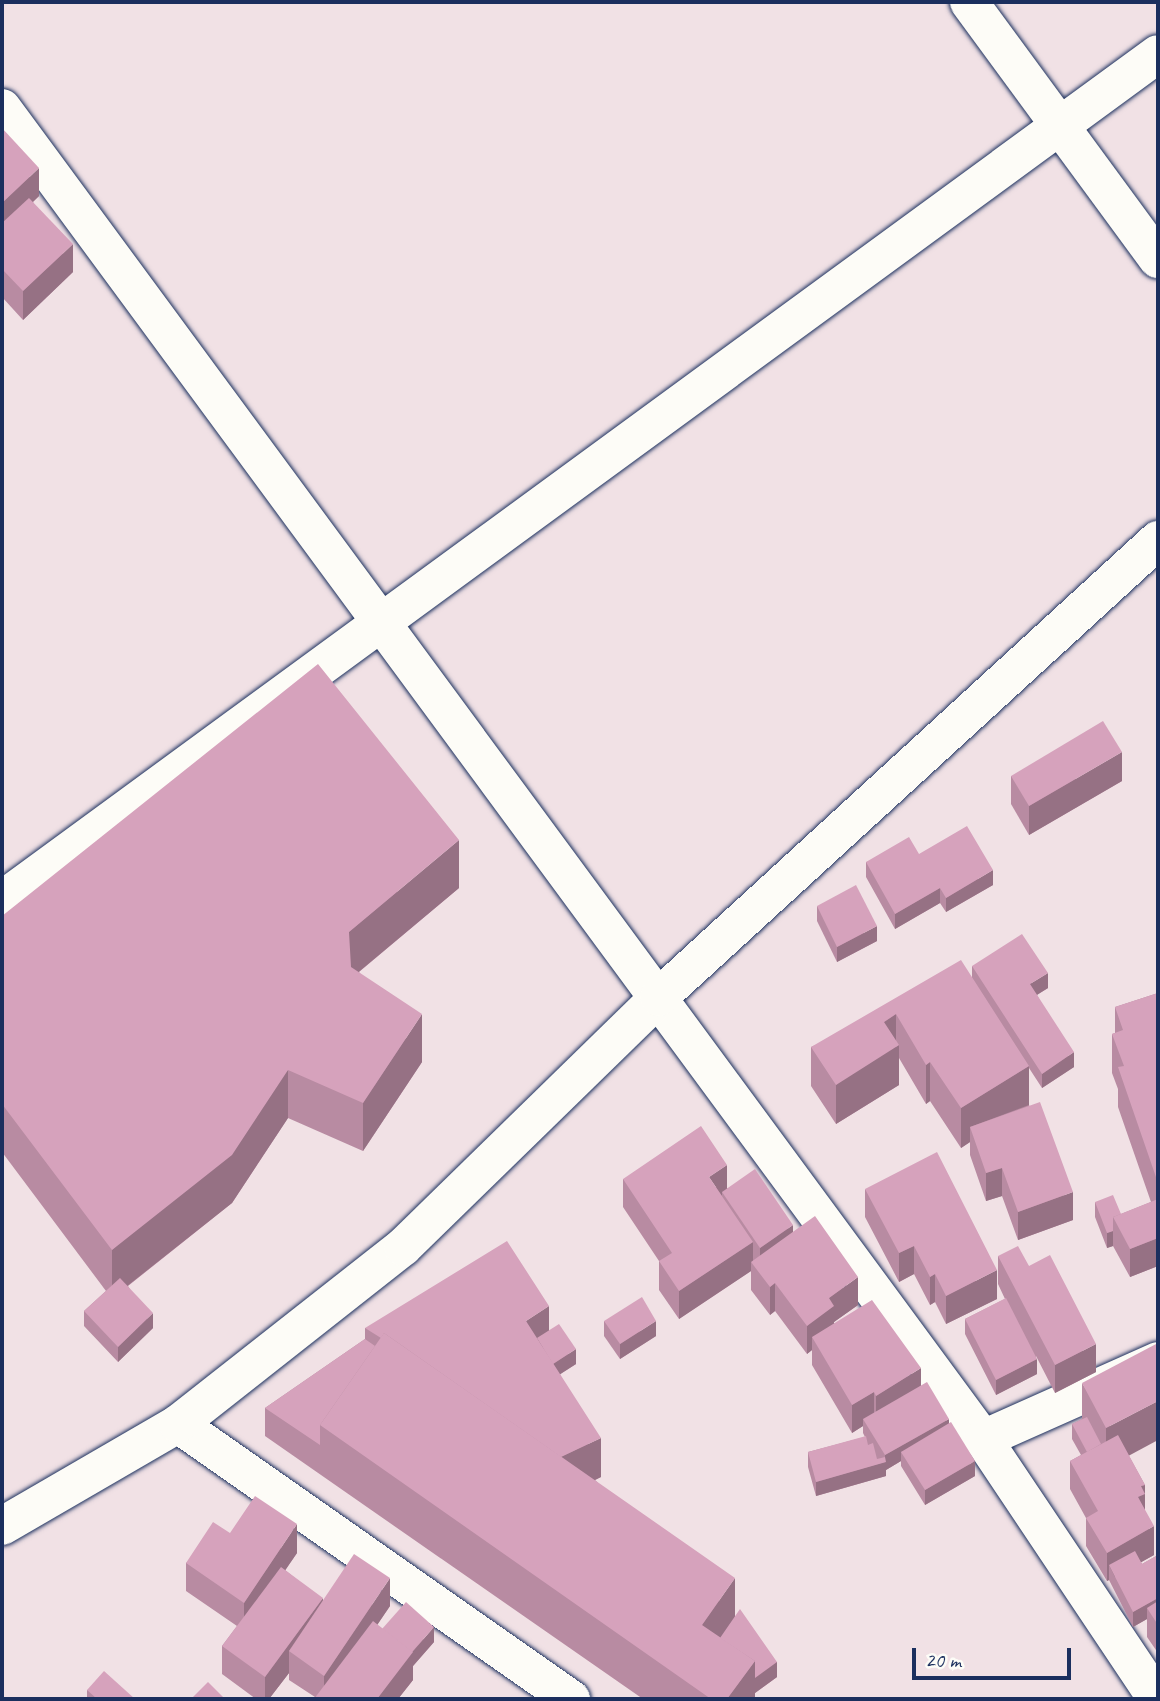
<!DOCTYPE html>
<style>
body{margin:0}
#map{position:relative;width:1160px;height:1701px;overflow:hidden;background:#f1e1e5;font-family:Caveat,sans-serif}
div>[style]{position:absolute}
[style*='--x']{left:calc(var(--x)*1px);top:calc(var(--y)*1px);width:calc(var(--w)*1px);rotate:calc(var(--a)*1deg)}
.roads{filter:drop-shadow(0 0 2px #1b2f5e) drop-shadow(0 0 2px #1b2f5e)}
.street>*{height:38px;margin:-19px;padding:0 19px;transform-origin:19px;border-radius:19px;background:#fdfcf7}
.secondary>*{height:38px;margin:-19px;padding:0 19px;transform-origin:19px;border-radius:19px;background:#fdfcf7}
.wall>*{inset:0;background:#b88ba2}
.shaded-wall>*{inset:0;background:#967184}
.building>*{inset:0;background:#d6a2bc}
span{translate:-50% -50%;white-space:nowrap;text-align:center;line-height:1.15;-webkit-text-stroke:6px #fdfcf7;paint-order:stroke}
.frame{position:absolute;inset:0;border:4px solid #1b2f5e;pointer-events:none}
.scale{position:absolute;left:912px;top:1648px;width:159px;height:32px;box-sizing:border-box;border:4px solid #1b2f5e;border-top:0;padding-left:9px;font-size:21px;line-height:24px;white-space:nowrap;color:#1b2f5e;-webkit-text-stroke:5px #fdfcf7;paint-order:stroke}
</style>
<div id="map">
<div class="roads">
<div class="street">
<i style="--x:969;--y:2;--w:319;--a:53.7"></i>
<i style="--x:2;--y:108;--w:1653;--a:53.61"></i>
<i style="--x:983;--y:1439;--w:313;--a:56.2"></i>
<i style="--x:2;--y:900;--w:1432;--a:-36.2"></i>
<i style="--x:178;--y:1424;--w:480;--a:35"></i>
<i style="--x:983;--y:1439;--w:192;--a:-24"></i>
</div>
<div class="secondary">
<i style="--x:2;--y:1526;--w:203;--a:-30.1"></i>
<i style="--x:178;--y:1424;--w:286;--a:-38.2"></i>
<i style="--x:403;--y:1247;--w:358;--a:-44.3"></i>
<i style="--x:659;--y:997;--w:677;--a:-42.48"></i>
</div>
</div>
<div class="wall">
<i style="clip-path:polygon(2px 128px,39px 196px,33px 202px,73px 272px,23px 320px,2px 297px)"></i>
<i style="clip-path:polygon(1011px 776px,1122px 781px,1029px 835px,1011px 804px)"></i>
<i style="clip-path:polygon(919px 854px,993px 885px,946px 912px,940px 903px,895px 929px,866px 877px,866px 862px)"></i>
<i style="clip-path:polygon(459px 888px,359px 972px,422px 1062px,363px 1151px,288px 1118px,232px 1203px,128px 1286px,153px 1328px,118px 1362px,84px 1326px,84px 1311px,106px 1291px,2px 1152px,2px 916px)"></i>
<i style="clip-path:polygon(817px 906px,877px 941px,837px 962px,817px 921px)"></i>
<i style="clip-path:polygon(972px 966px,1048px 988px,1037px 995px,1074px 1067px,1042px 1088px,1029px 1068px,1029px 1105px,1073px 1220px,1018px 1240px,1002px 1196px,986px 1201px,970px 1155px,970px 1142px,961px 1148px,930px 1101px,926px 1104px,899px 1058px,899px 1085px,836px 1124px,811px 1086px,811px 1047px,972px 977px)"></i>
<i style="clip-path:polygon(1158px 993px,1158px 1266px,1130px 1277px,1113px 1246px,1107px 1248px,1095px 1217px,1095px 1202px,1121px 1214px,1151px 1202px,1118px 1107px,1118px 1089px,1112px 1073px,1112px 1034px,1115px 1033px,1115px 1007px)"></i>
<i style="clip-path:polygon(623px 1179px,727px 1188px,793px 1232px,858px 1305px,834px 1322px,834px 1323px,921px 1386px,949px 1424px,975px 1476px,925px 1505px,901px 1466px,901px 1461px,886px 1470px,886px 1476px,816px 1496px,808px 1467px,808px 1452px,865px 1437px,863px 1433px,863px 1426px,852px 1433px,812px 1365px,812px 1350px,807px 1354px,775px 1311px,770px 1315px,751px 1290px,751px 1271px,679px 1319px,659px 1290px,659px 1261px,623px 1207px)"></i>
<i style="clip-path:polygon(865px 1189px,997px 1299px,946px 1324px,935px 1302px,930px 1305px,914px 1274px,899px 1282px,865px 1217px)"></i>
<i style="clip-path:polygon(998px 1256px,1029px 1266px,1096px 1372px,1055px 1393px,1036px 1356px,1037px 1374px,996px 1395px,965px 1334px,965px 1319px,1005px 1299px,998px 1284px)"></i>
<i style="clip-path:polygon(604px 1321px,656px 1336px,620px 1359px,604px 1336px)"></i>
<i style="clip-path:polygon(365px 1328px,549px 1330px,576px 1364px,560px 1374px,601px 1477px,595px 1480px,735px 1617px,777px 1677px,755px 1693px,755px 1699px,643px 1699px,265px 1436px,265px 1408px,365px 1339px)"></i>
<i style="clip-path:polygon(1082px 1383px,1129px 1456px,1145px 1485px,1145px 1511px,1154px 1555px,1141px 1562px,1142px 1564px,1158px 1555px,1158px 1653px,1147px 1637px,1147px 1619px,1133px 1627px,1109px 1580px,1107px 1581px,1086px 1546px,1086px 1518px,1070px 1489px,1070px 1461px,1081px 1455px,1072px 1439px,1072px 1424px,1082px 1419px)"></i>
<i style="clip-path:polygon(230px 1533px,297px 1553px,285px 1570px,323px 1601px,390px 1606px,377px 1625px,382px 1629px,434px 1642px,413px 1666px,413px 1680px,398px 1699px,314px 1699px,315px 1697px,289px 1680px,289px 1673px,269px 1699px,256px 1699px,222px 1674px,222px 1646px,237px 1626px,186px 1591px,186px 1563px)"></i>
<i style="clip-path:polygon(87px 1690px,135px 1699px,87px 1699px)"></i>
</div>
<div class="shaded-wall">
<i style="clip-path:polygon(39px 168px,39px 196px,2px 231px,2px 203px)"></i>
<i style="clip-path:polygon(73px 244px,73px 272px,23px 320px,23px 291px)"></i>
<i style="clip-path:polygon(1122px 752px,1122px 781px,1029px 835px,1029px 806px)"></i>
<i style="clip-path:polygon(459px 840px,459px 888px,349px 980px,349px 932px)"></i>
<i style="clip-path:polygon(993px 870px,993px 885px,946px 912px,946px 898px)"></i>
<i style="clip-path:polygon(940px 888px,940px 903px,895px 929px,895px 914px)"></i>
<i style="clip-path:polygon(877px 926px,877px 941px,837px 962px,837px 947px)"></i>
<i style="clip-path:polygon(1048px 973px,1048px 988px,1030px 999px,1030px 984px)"></i>
<i style="clip-path:polygon(422px 1014px,422px 1062px,363px 1151px,363px 1103px)"></i>
<i style="clip-path:polygon(896px 1014px,896px 1047px,899px 1045px,899px 1085px,836px 1124px,836px 1085px,884px 1022px)"></i>
<i style="clip-path:polygon(1074px 1052px,1074px 1067px,1042px 1088px,1042px 1074px)"></i>
<i style="clip-path:polygon(930px 1062px,930px 1101px,926px 1104px,926px 1065px)"></i>
<i style="clip-path:polygon(1029px 1066px,1029px 1105px,970px 1127px,970px 1142px,961px 1148px,961px 1108px)"></i>
<i style="clip-path:polygon(288px 1070px,288px 1118px,232px 1203px,112px 1298px,112px 1250px)"></i>
<i style="clip-path:polygon(727px 1165px,727px 1193px,722px 1192px,722px 1196px,709px 1177px)"></i>
<i style="clip-path:polygon(1002px 1168px,1002px 1196px,986px 1201px,986px 1173px)"></i>
<i style="clip-path:polygon(1073px 1192px,1073px 1220px,1018px 1240px,1018px 1212px)"></i>
<i style="clip-path:polygon(793px 1225px,793px 1240px,760px 1263px,760px 1248px)"></i>
<i style="clip-path:polygon(1113px 1231px,1113px 1246px,1107px 1248px,1107px 1233px)"></i>
<i style="clip-path:polygon(1158px 1238px,1158px 1266px,1130px 1277px,1130px 1249px)"></i>
<i style="clip-path:polygon(753px 1242px,753px 1264px,751px 1262px,751px 1271px,679px 1319px,679px 1291px)"></i>
<i style="clip-path:polygon(914px 1246px,914px 1274px,899px 1282px,899px 1253px)"></i>
<i style="clip-path:polygon(997px 1270px,997px 1299px,946px 1324px,946px 1296px)"></i>
<i style="clip-path:polygon(935px 1274px,935px 1302px,930px 1305px,930px 1277px)"></i>
<i style="clip-path:polygon(858px 1277px,858px 1305px,834px 1322px,834px 1334px,812px 1337px,812px 1350px,807px 1354px,807px 1326px,829px 1298px)"></i>
<i style="clip-path:polygon(775px 1283px,775px 1311px,770px 1315px,770px 1287px)"></i>
<i style="clip-path:polygon(549px 1306px,549px 1345px,532px 1356px,526px 1321px)"></i>
<i style="clip-path:polygon(153px 1313px,153px 1328px,118px 1362px,118px 1347px)"></i>
<i style="clip-path:polygon(656px 1321px,656px 1336px,620px 1359px,620px 1344px)"></i>
<i style="clip-path:polygon(1096px 1344px,1096px 1372px,1055px 1393px,1055px 1365px)"></i>
<i style="clip-path:polygon(576px 1349px,576px 1364px,542px 1386px,542px 1371px)"></i>
<i style="clip-path:polygon(1037px 1359px,1037px 1374px,996px 1395px,996px 1380px)"></i>
<i style="clip-path:polygon(921px 1368px,921px 1397px,876px 1424px,876px 1396px)"></i>
<i style="clip-path:polygon(874px 1392px,874px 1420px,863px 1419px,863px 1426px,852px 1433px,852px 1405px)"></i>
<i style="clip-path:polygon(1158px 1401px,1158px 1440px,1106px 1468px,1106px 1428px)"></i>
<i style="clip-path:polygon(949px 1419px,949px 1433px,901px 1452px,901px 1461px,886px 1470px,886px 1476px,816px 1496px,816px 1482px,885px 1462px,885px 1455px)"></i>
<i style="clip-path:polygon(601px 1438px,601px 1477px,554px 1500px,554px 1460px)"></i>
<i style="clip-path:polygon(975px 1461px,975px 1476px,925px 1505px,925px 1490px)"></i>
<i style="clip-path:polygon(1145px 1485px,1145px 1522px,1138px 1497px,1141px 1486px)"></i>
<i style="clip-path:polygon(297px 1524px,297px 1553px,244px 1631px,244px 1603px)"></i>
<i style="clip-path:polygon(1154px 1526px,1154px 1555px,1115px 1577px,1109px 1565px,1109px 1580px,1107px 1581px,1107px 1553px)"></i>
<i style="clip-path:polygon(390px 1578px,390px 1606px,327px 1699px,324px 1699px,324px 1676px)"></i>
<i style="clip-path:polygon(735px 1578px,735px 1626px,709px 1663px,702px 1625px)"></i>
<i style="clip-path:polygon(323px 1598px,323px 1626px,289px 1651px,289px 1673px,269px 1699px,265px 1699px,265px 1677px)"></i>
<i style="clip-path:polygon(1158px 1598px,1158px 1613px,1147px 1608px,1147px 1619px,1133px 1627px,1133px 1612px)"></i>
<i style="clip-path:polygon(434px 1627px,434px 1642px,413px 1666px,413px 1680px,398px 1699px,377px 1699px,408px 1657px)"></i>
<i style="clip-path:polygon(755px 1661px,777px 1662px,777px 1677px,755px 1693px,755px 1699px,727px 1699px)"></i>
</div>
<div class="building">
<i style="clip-path:polygon(2px 128px,39px 168px,2px 203px)"></i>
<i style="clip-path:polygon(29px 198px,73px 244px,23px 291px,2px 269px,2px 223px)"></i>
<i style="clip-path:polygon(318px 664px,459px 840px,349px 932px,351px 967px,422px 1014px,363px 1103px,288px 1070px,232px 1155px,112px 1250px,2px 1104px,2px 916px)"></i>
<i style="clip-path:polygon(1103px 721px,1122px 752px,1029px 806px,1011px 776px)"></i>
<i style="clip-path:polygon(967px 826px,993px 870px,946px 898px,940px 888px,895px 914px,866px 862px,909px 837px,919px 854px)"></i>
<i style="clip-path:polygon(856px 885px,877px 926px,837px 947px,817px 906px)"></i>
<i style="clip-path:polygon(1022px 934px,1048px 973px,1030px 984px,1074px 1052px,1042px 1074px,972px 966px)"></i>
<i style="clip-path:polygon(961px 960px,1029px 1066px,961px 1108px,930px 1062px,926px 1065px,896px 1014px,884px 1022px,899px 1045px,836px 1085px,811px 1047px)"></i>
<i style="clip-path:polygon(1158px 993px,1158px 1183px,1118px 1067px,1124px 1066px,1112px 1034px,1123px 1030px,1115px 1007px)"></i>
<i style="clip-path:polygon(1040px 1102px,1073px 1192px,1018px 1212px,1002px 1168px,986px 1173px,970px 1127px)"></i>
<i style="clip-path:polygon(701px 1126px,727px 1165px,709px 1177px,753px 1242px,679px 1291px,659px 1261px,672px 1253px,623px 1179px)"></i>
<i style="clip-path:polygon(937px 1152px,997px 1270px,946px 1296px,935px 1274px,930px 1277px,914px 1246px,899px 1253px,865px 1189px)"></i>
<i style="clip-path:polygon(755px 1169px,793px 1225px,760px 1248px,722px 1192px)"></i>
<i style="clip-path:polygon(1113px 1195px,1121px 1214px,1113px 1217px,1113px 1231px,1107px 1233px,1095px 1202px)"></i>
<i style="clip-path:polygon(1158px 1199px,1158px 1238px,1130px 1249px,1113px 1217px)"></i>
<i style="clip-path:polygon(815px 1216px,858px 1277px,829px 1298px,834px 1306px,807px 1326px,775px 1283px,770px 1287px,751px 1262px)"></i>
<i style="clip-path:polygon(507px 1241px,549px 1306px,526px 1321px,601px 1438px,561px 1457px,384px 1333px,381px 1338px,365px 1328px)"></i>
<i style="clip-path:polygon(1018px 1246px,1029px 1266px,1050px 1255px,1096px 1344px,1055px 1365px,998px 1256px)"></i>
<i style="clip-path:polygon(120px 1278px,153px 1313px,118px 1347px,84px 1311px)"></i>
<i style="clip-path:polygon(642px 1297px,656px 1321px,620px 1344px,604px 1321px)"></i>
<i style="clip-path:polygon(1006px 1298px,1037px 1359px,996px 1380px,965px 1319px)"></i>
<i style="clip-path:polygon(872px 1300px,921px 1368px,876px 1396px,874px 1392px,852px 1405px,812px 1337px)"></i>
<i style="clip-path:polygon(559px 1324px,576px 1349px,553px 1364px,537px 1338px)"></i>
<i style="clip-path:polygon(384px 1333px,735px 1578px,702px 1625px,755px 1661px,727px 1699px,711px 1699px,320px 1425px)"></i>
<i style="clip-path:polygon(365px 1339px,375px 1346px,320px 1425px,320px 1445px,265px 1408px)"></i>
<i style="clip-path:polygon(1158px 1343px,1158px 1401px,1106px 1428px,1082px 1383px)"></i>
<i style="clip-path:polygon(927px 1382px,949px 1419px,885px 1455px,863px 1419px)"></i>
<i style="clip-path:polygon(1087px 1417px,1101px 1444px,1087px 1452px,1072px 1424px)"></i>
<i style="clip-path:polygon(951px 1422px,975px 1461px,925px 1490px,901px 1452px)"></i>
<i style="clip-path:polygon(1118px 1435px,1145px 1485px,1141px 1486px,1145px 1494px,1138px 1497px,1154px 1526px,1107px 1553px,1086px 1518px,1098px 1511px,1070px 1461px)"></i>
<i style="clip-path:polygon(866px 1436px,868px 1445px,873px 1443px,877px 1459px,885px 1457px,886px 1462px,816px 1482px,808px 1452px)"></i>
<i style="clip-path:polygon(255px 1496px,297px 1524px,244px 1603px,186px 1563px,213px 1522px,230px 1533px)"></i>
<i style="clip-path:polygon(1135px 1551px,1142px 1564px,1158px 1555px,1158px 1598px,1133px 1612px,1109px 1565px)"></i>
<i style="clip-path:polygon(354px 1554px,390px 1578px,324px 1676px,289px 1651px)"></i>
<i style="clip-path:polygon(281px 1567px,323px 1598px,265px 1677px,222px 1646px)"></i>
<i style="clip-path:polygon(1158px 1601px,1158px 1625px,1147px 1608px)"></i>
<i style="clip-path:polygon(406px 1602px,434px 1627px,412px 1652px,382px 1629px)"></i>
<i style="clip-path:polygon(740px 1609px,777px 1662px,755px 1678px,755px 1661px,720px 1638px)"></i>
<i style="clip-path:polygon(373px 1621px,413px 1652px,377px 1699px,314px 1699px)"></i>
<i style="clip-path:polygon(104px 1671px,135px 1699px,97px 1699px,87px 1690px)"></i>
<i style="clip-path:polygon(208px 1682px,225px 1699px,191px 1699px)"></i>
</div>
<div class="frame"></div>
<div class="scale">20 m</div>
</div>
